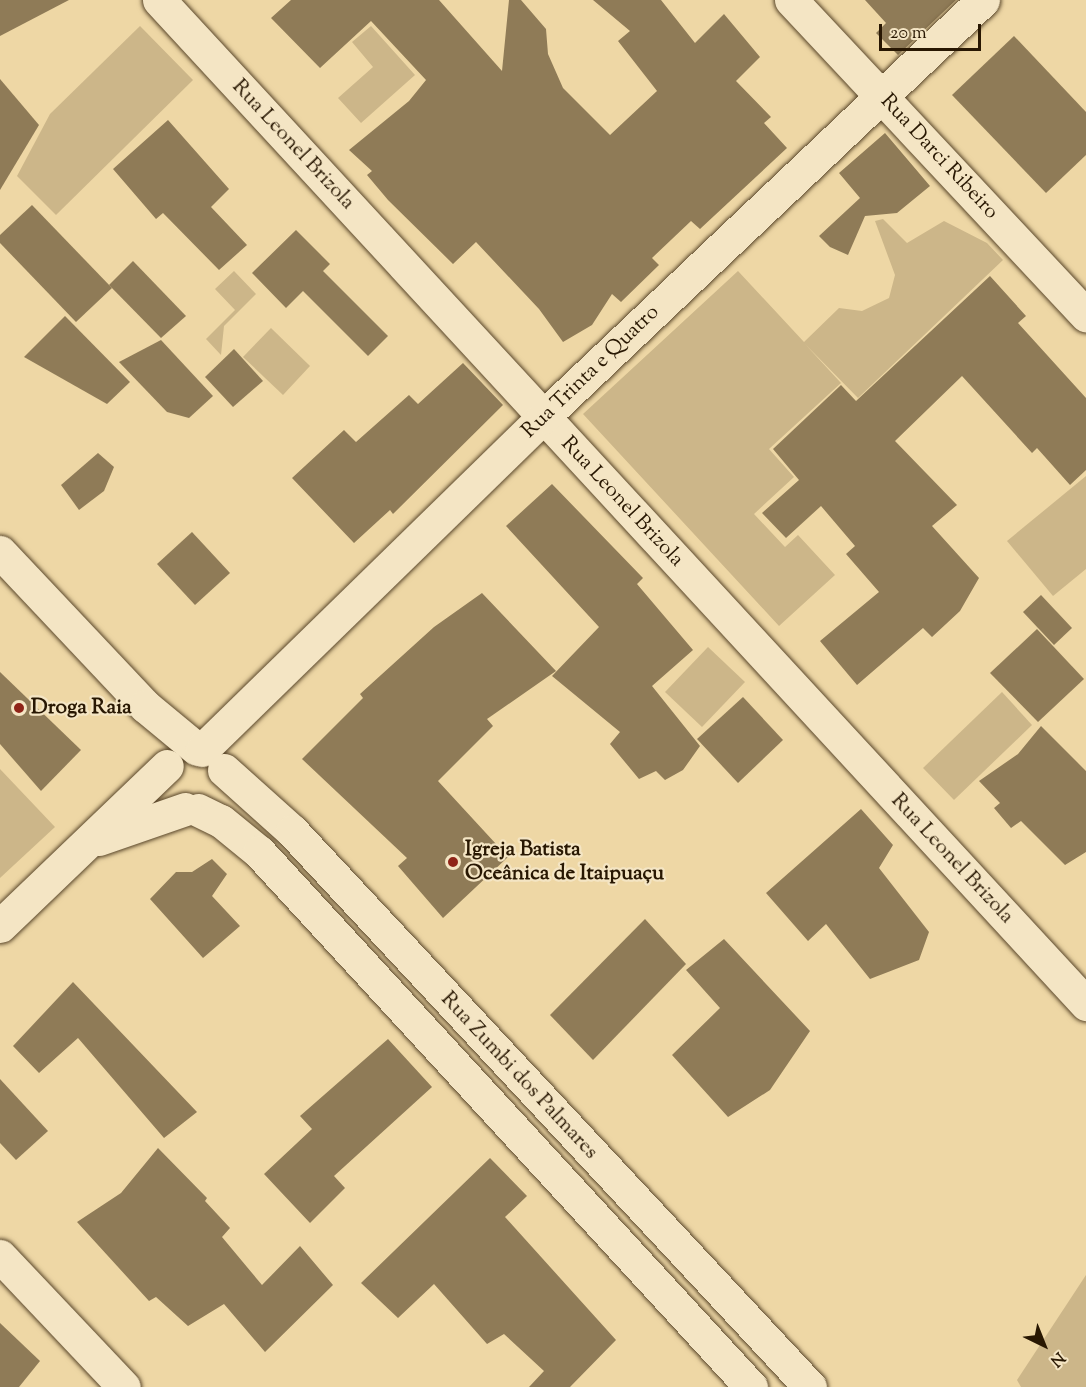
<!DOCTYPE html>
<meta charset="utf-8">
<style>
body{margin:0}
#map{position:relative;width:1086px;height:1387px;overflow:hidden;background:#eed7a5;font-family:"Sorts Mill Goudy",serif}
div>[style]{position:absolute}
[style*='--x']{left:calc(var(--x)*1px);top:calc(var(--y)*1px);width:calc(var(--w)*1px);rotate:calc(var(--a)*1deg)}
.green>*{inset:0;background:#ccb689}
.building>*{inset:0;background:#8f7b57}
.roads{filter:drop-shadow(0 0 2px #5a472b) drop-shadow(0 0 2px #5a472b)}
.street>*{height:33px;margin:-16.5px;padding:0 16.5px;transform-origin:16.5px;border-radius:16.5px;background:#f4e5c4}
.secondary>*{height:33px;margin:-16.5px;padding:0 16.5px;transform-origin:16.5px;border-radius:16.5px;background:#f4e5c4}
.dots>*{width:16px;height:16px;translate:-50% -50%;box-sizing:border-box;border:3px solid #f4e5c4;border-radius:50%}
span{translate:-50% -50%;white-space:nowrap;text-align:center;line-height:1.15;-webkit-text-stroke:4.5px #f4e5c4;paint-order:stroke}
.street-label{font-size:21px;color:#281702}
.poi-label{font-size:21px;color:#281702;font-weight:700}
.left{translate:0 -50%;text-align:left}
.north{position:absolute;left:1014px;top:1315px;width:60px;height:60px;-webkit-text-stroke:4px #f4e5c4;paint-order:stroke;rotate:137deg;font-size:16px;font-weight:700;line-height:24px;text-align:center;color:#281702}
.north::after{content:'';display:block;margin:auto;width:21px;height:27px;background:#281702;clip-path:polygon(50% 0,100% 100%,50% 72%,0 100%)}
.scale{position:absolute;left:879px;top:24px;width:102px;height:27px;box-sizing:border-box;border:3px solid #281702;border-top:0;padding-left:8px;font-size:18px;line-height:21px;white-space:nowrap;color:#281702;-webkit-text-stroke:4px #f4e5c4;paint-order:stroke}
</style>
<div id="map">
<div class="green">
<i style="clip-path:polygon(140px 26px,193px 80px,56px 215px,17px 176px,50px 114px)"></i>
<i style="clip-path:polygon(371px 26px,415px 75px,361px 123px,338px 98px,373px 67px,352px 42px)"></i>
<i style="clip-path:polygon(883px 219px,907px 243px,944px 221px,987px 243px,1003px 260px,858px 398px,805px 344px,841px 383px,769px 449px,794px 477px,754px 514px,785px 547px,798px 535px,835px 575px,779px 626px,583px 414px,738px 271px,804px 342px,839px 308px,862px 311px,889px 298px,895px 275px,875px 221px)"></i>
<i style="clip-path:polygon(234px 271px,256px 294px,224px 326px,221px 355px,206px 339px,235px 310px,215px 289px)"></i>
<i style="clip-path:polygon(271px 328px,310px 366px,283px 395px,243px 357px)"></i>
<i style="clip-path:polygon(1086px 476px,1086px 569px,1053px 596px,1007px 541px)"></i>
<i style="clip-path:polygon(708px 647px,745px 682px,702px 727px,665px 692px)"></i>
<i style="clip-path:polygon(1002px 692px,1032px 725px,954px 800px,923px 768px)"></i>
<i style="clip-path:polygon(0 769px,55px 827px,0 878px)"></i>
<i style="clip-path:polygon(1086px 1275px,1086px 1387px,1021px 1387px,1017px 1380px)"></i>
</div>
<div class="building">
<i style="clip-path:polygon(0 0,69px 0,0 36px)"></i>
<i style="clip-path:polygon(291px 0,439px 0,502px 71px,509px 0,521px 0,546px 29px,548px 54px,563px 88px,610px 135px,657px 91px,618px 41px,630px 31px,593px 0,661px 0,695px 43px,724px 14px,760px 57px,736px 81px,771px 117px,764px 123px,787px 148px,700px 229px,691px 221px,652px 258px,659px 265px,621px 302px,612px 294px,592px 325px,563px 342px,539px 309px,476px 242px,453px 264px,388px 200px,367px 175px,372px 171px,349px 150px,409px 101px,426px 80px,371px 21px,320px 68px,271px 18px)"></i>
<i style="clip-path:polygon(865px 0,956px 0,898px 55px,876px 33px,886px 23px)"></i>
<i style="clip-path:polygon(1014px 36px,1086px 112px,1086px 155px,1046px 193px,952px 95px)"></i>
<i style="clip-path:polygon(0 79px,39px 125px,0 190px)"></i>
<i style="clip-path:polygon(168px 120px,229px 189px,211px 207px,247px 245px,219px 270px,163px 213px,156px 219px,113px 169px)"></i>
<i style="clip-path:polygon(885px 133px,930px 186px,897px 213px,865px 216px,848px 255px,830px 247px,819px 236px,860px 198px,839px 173px)"></i>
<i style="clip-path:polygon(32px 205px,112px 288px,76px 322px,0 243px,0 235px)"></i>
<i style="clip-path:polygon(296px 230px,330px 264px,323px 271px,388px 336px,368px 356px,303px 291px,286px 308px,252px 273px)"></i>
<i style="clip-path:polygon(133px 261px,186px 316px,161px 338px,109px 285px)"></i>
<i style="clip-path:polygon(990px 276px,1026px 316px,1018px 323px,1086px 398px,1086px 470px,1070px 485px,1037px 448px,1032px 453px,962px 376px,895px 441px,957px 505px,932px 526px,979px 578px,960px 611px,932px 637px,923px 628px,857px 685px,820px 641px,879px 592px,846px 554px,855px 546px,821px 506px,786px 538px,762px 513px,799px 480px,773px 449px,841px 385px,856px 401px)"></i>
<i style="clip-path:polygon(65px 316px,130px 382px,107px 404px,24px 357px)"></i>
<i style="clip-path:polygon(161px 340px,213px 396px,189px 418px,167px 412px,119px 362px)"></i>
<i style="clip-path:polygon(234px 349px,263px 381px,233px 407px,205px 377px)"></i>
<i style="clip-path:polygon(463px 363px,503px 405px,393px 514px,390px 510px,354px 543px,292px 478px,344px 430px,356px 442px,409px 395px,418px 404px)"></i>
<i style="clip-path:polygon(98px 453px,114px 467px,104px 491px,79px 510px,61px 485px)"></i>
<i style="clip-path:polygon(552px 484px,643px 578px,637px 584px,693px 650px,652px 686px,700px 746px,683px 770px,665px 780px,656px 771px,639px 779px,610px 744px,620px 732px,552px 676px,599px 627px,506px 526px)"></i>
<i style="clip-path:polygon(192px 532px,230px 573px,195px 605px,157px 564px)"></i>
<i style="clip-path:polygon(482px 593px,556px 671px,487px 719px,493px 726px,438px 781px,508px 857px,443px 918px,398px 866px,407px 858px,302px 759px,363px 698px,360px 694px,434px 627px)"></i>
<i style="clip-path:polygon(1041px 595px,1072px 628px,1054px 645px,1023px 612px)"></i>
<i style="clip-path:polygon(1037px 629px,1084px 679px,1038px 722px,990px 673px)"></i>
<i style="clip-path:polygon(0 672px,81px 750px,41px 791px,0 744px)"></i>
<i style="clip-path:polygon(743px 697px,783px 740px,738px 783px,697px 739px)"></i>
<i style="clip-path:polygon(1041px 726px,1086px 771px,1086px 852px,1065px 865px,1021px 821px,1011px 828px,994px 808px,1000px 803px,979px 781px,1018px 754px)"></i>
<i style="clip-path:polygon(861px 809px,893px 845px,879px 868px,929px 932px,919px 960px,870px 979px,826px 924px,808px 941px,766px 893px)"></i>
<i style="clip-path:polygon(212px 859px,227px 874px,212px 896px,240px 926px,203px 958px,150px 899px,176px 872px,192px 872px)"></i>
<i style="clip-path:polygon(645px 919px,686px 964px,593px 1060px,550px 1015px)"></i>
<i style="clip-path:polygon(724px 939px,810px 1031px,770px 1090px,728px 1117px,672px 1055px,720px 1008px,686px 970px)"></i>
<i style="clip-path:polygon(73px 982px,197px 1112px,164px 1138px,78px 1038px,39px 1073px,13px 1046px)"></i>
<i style="clip-path:polygon(388px 1039px,432px 1087px,334px 1176px,345px 1188px,310px 1223px,264px 1174px,312px 1129px,300px 1116px)"></i>
<i style="clip-path:polygon(0 1079px,48px 1131px,16px 1160px,0 1143px)"></i>
<i style="clip-path:polygon(158px 1148px,207px 1198px,205px 1201px,230px 1228px,222px 1237px,262px 1285px,300px 1246px,333px 1285px,265px 1352px,224px 1304px,188px 1326px,156px 1297px,149px 1301px,77px 1222px,121px 1193px)"></i>
<i style="clip-path:polygon(490px 1158px,527px 1196px,505px 1217px,616px 1340px,570px 1387px,529px 1387px,544px 1371px,504px 1334px,487px 1344px,434px 1284px,398px 1318px,361px 1283px)"></i>
<i style="clip-path:polygon(0 1323px,40px 1361px,19px 1387px,0 1387px)"></i>
</div>
<div class="roads">
<div class="street">
<i style="--x:159;--y:0;--w:1367;--a:47.28"></i>
<i style="--x:791;--y:0;--w:432;--a:46.9"></i>
</div>
<div class="secondary">
<i style="--x:0;--y:552;--w:212;--a:46.7"></i>
<i style="--x:145;--y:706;--w:67;--a:39.6"></i>
<i style="--x:202;--y:750;--w:477;--a:-44.3"></i>
<i style="--x:543;--y:417;--w:606;--a:-43.46"></i>
<i style="--x:224;--y:770;--w:91;--a:41.9"></i>
<i style="--x:292;--y:831;--w:760;--a:47.03"></i>
<i style="--x:198;--y:810;--w:25;--a:26"></i>
<i style="--x:221;--y:821;--w:49;--a:39.2"></i>
<i style="--x:259;--y:852;--w:727;--a:47.4"></i>
<i style="--x:99;--y:839;--w:91;--a:-19.2"></i>
<i style="--x:0;--y:926;--w:231;--a:-43.8"></i>
<i style="--x:0;--y:1256;--w:180;--a:46.6"></i>
</div>
</div>
<div class="dots">
<i style="left:19px;top:708px;background:#8f2418"></i>
<i style="left:453px;top:862px;background:#8f2418"></i>
</div>
<div class="street-label">
<span style="left:293px;top:145px;rotate:47deg">Rua Leonel Brizola</span>
<span style="left:939px;top:157px;rotate:47deg">Rua Darci Ribeiro</span>
<span style="left:591px;top:372px;rotate:-44deg">Rua Trinta e Quatro</span>
<span style="left:622px;top:502px;rotate:47deg">Rua Leonel Brizola</span>
<span style="left:952px;top:859px;rotate:47deg">Rua Leonel Brizola</span>
<span style="left:519px;top:1076px;rotate:47deg">Rua Zumbi dos Palmares</span>
</div>
<div class="poi-label">
<span class="left" style="left:31px;top:708px">Droga Raia</span>
<span class="left" style="left:465px;top:862px">Igreja Batista<br>Oceânica de Itaipuaçu</span>
</div>
<div class="north">N</div>
<div class="scale">20 m</div>
</div>
